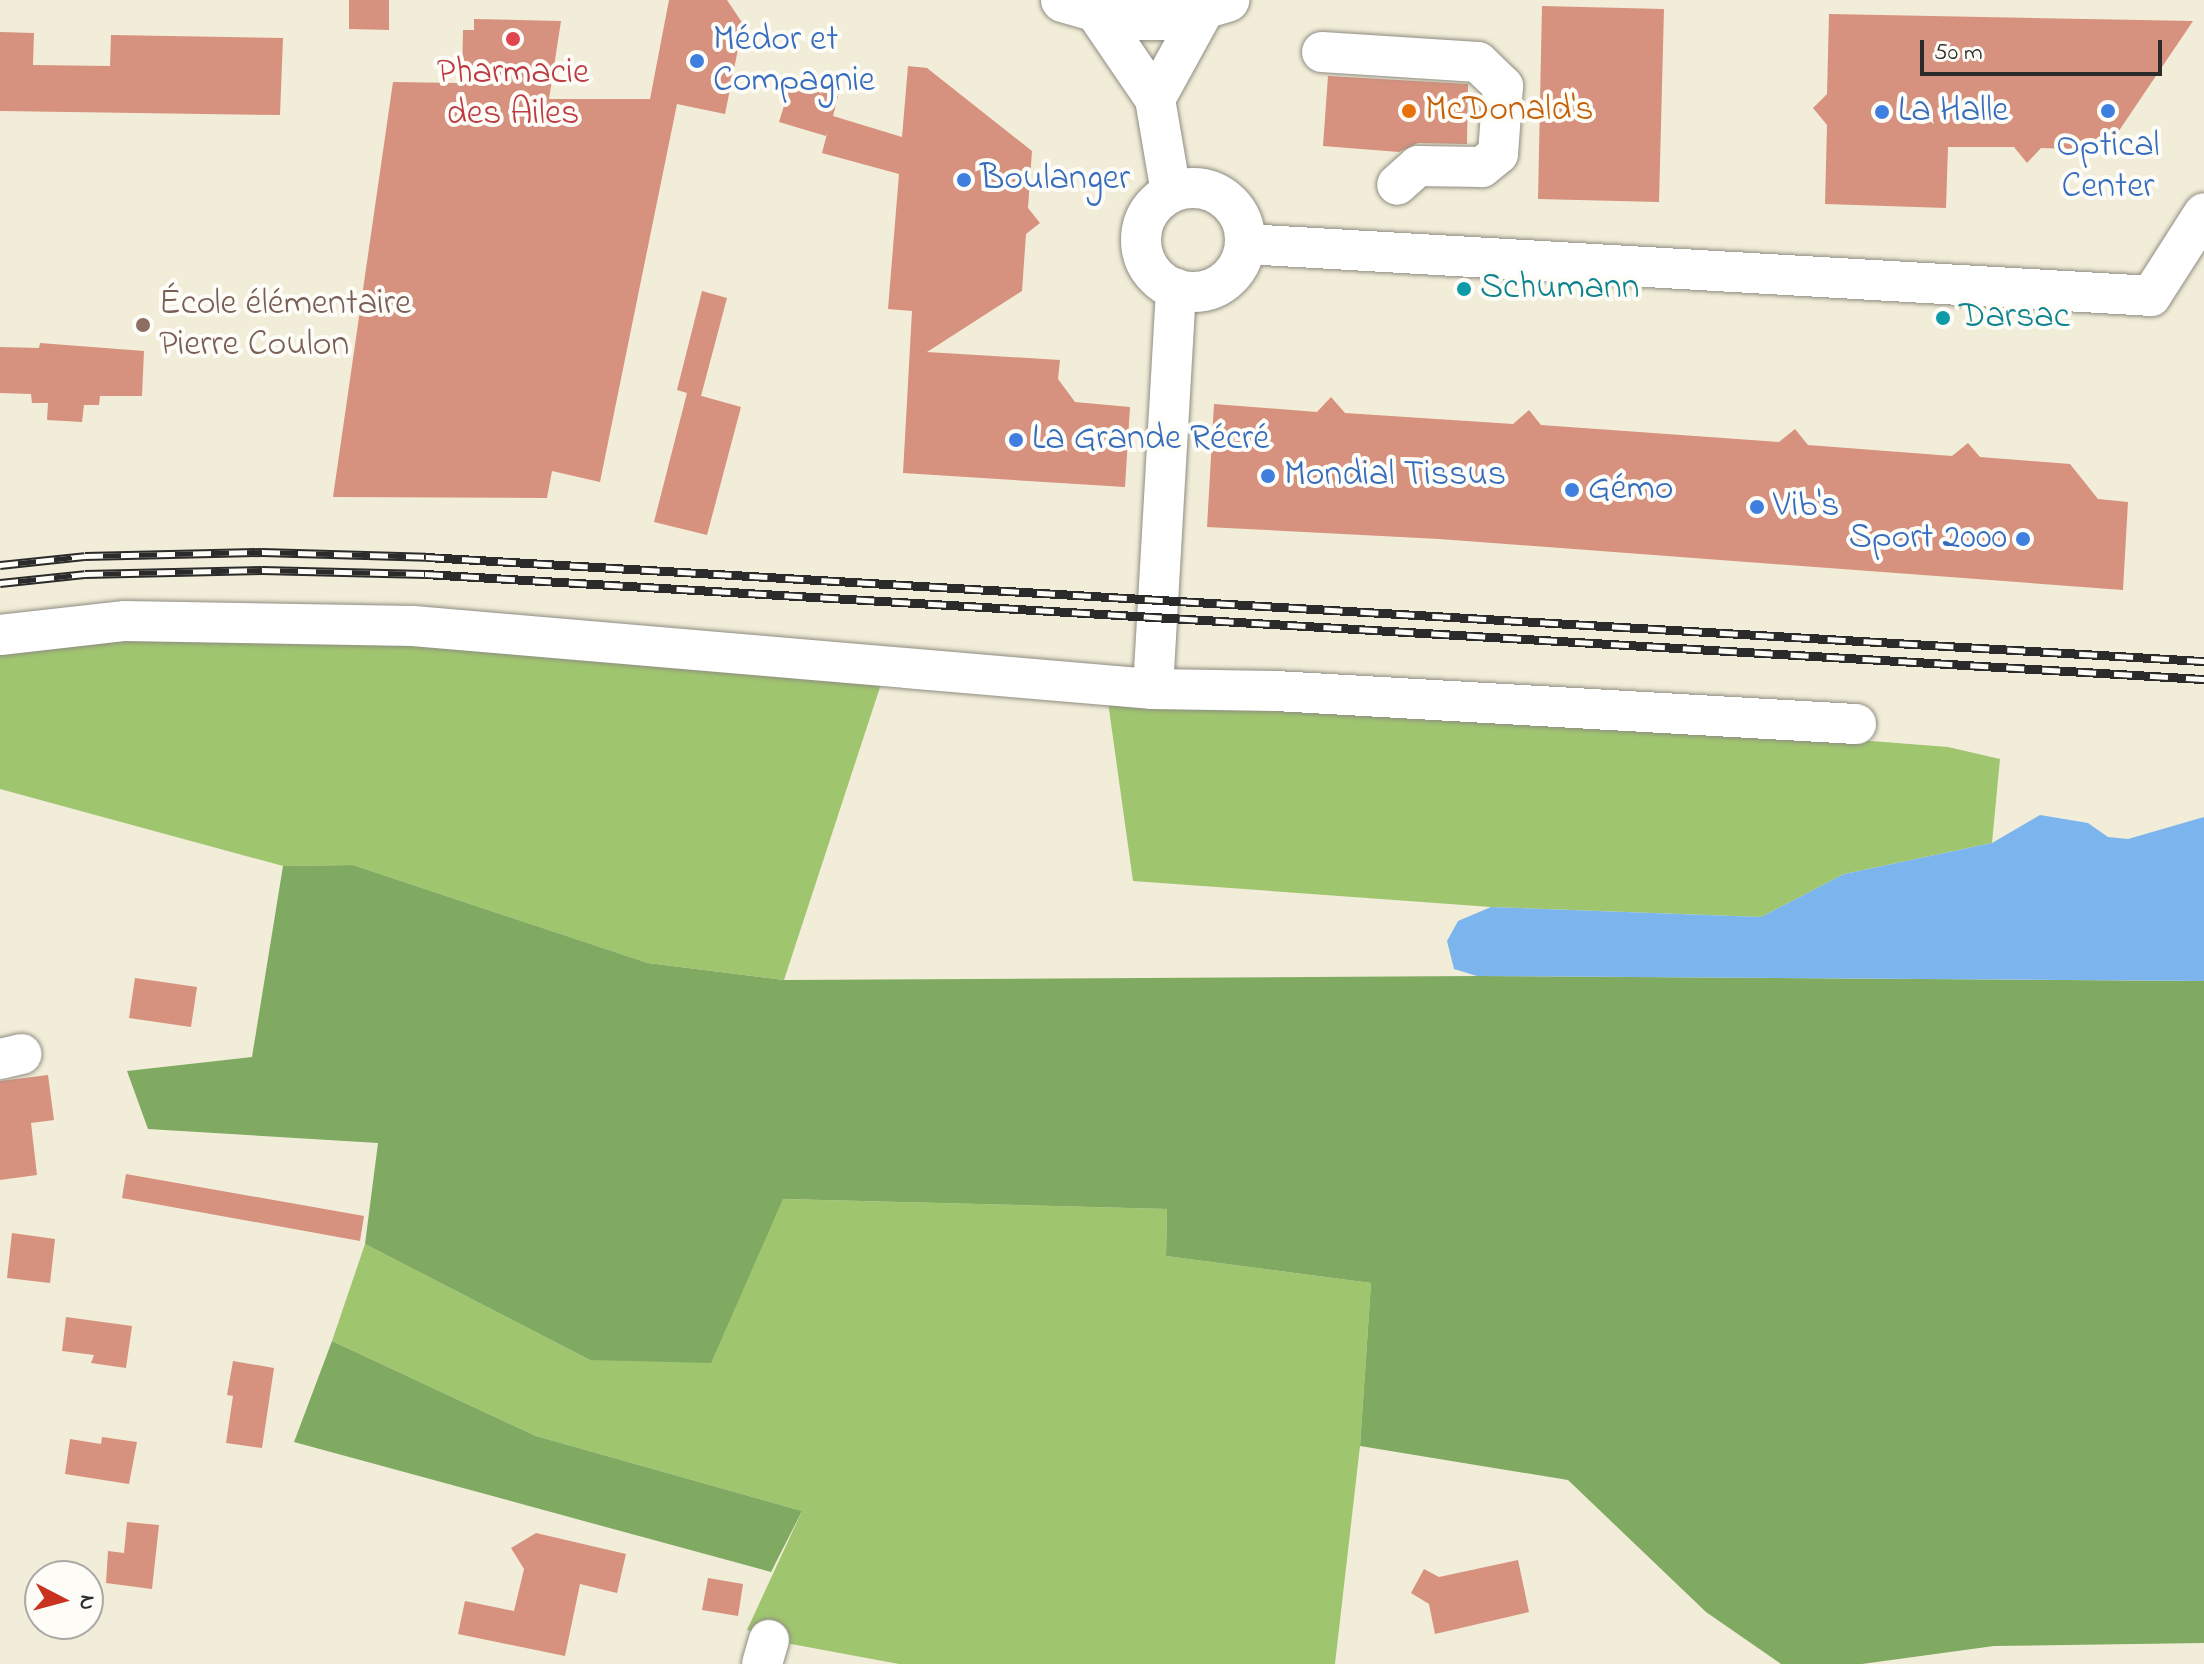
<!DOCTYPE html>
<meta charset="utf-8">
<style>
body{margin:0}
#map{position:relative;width:2204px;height:1664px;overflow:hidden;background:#f2edd8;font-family:"Indie Flower",sans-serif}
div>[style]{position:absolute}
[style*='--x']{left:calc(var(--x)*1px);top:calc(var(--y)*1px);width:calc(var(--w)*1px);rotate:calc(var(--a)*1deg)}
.green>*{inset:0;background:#a0c56f}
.forest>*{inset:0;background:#80aa62}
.water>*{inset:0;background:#7cb5ed}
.building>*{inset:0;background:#d6927e}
.roads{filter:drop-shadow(0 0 2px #8e8c82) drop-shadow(0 0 2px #8e8c82)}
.minor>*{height:40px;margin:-20px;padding:0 20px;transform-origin:20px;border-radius:20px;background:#fff}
.minor>.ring{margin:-20px;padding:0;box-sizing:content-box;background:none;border:40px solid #fff;border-radius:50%}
.major>*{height:44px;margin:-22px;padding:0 22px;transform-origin:22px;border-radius:22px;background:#fff}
.rail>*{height:9px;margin-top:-4.5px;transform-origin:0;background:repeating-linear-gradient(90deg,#fdfcf7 0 18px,#2b2b2b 0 36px);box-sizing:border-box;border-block:2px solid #2b2b2b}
.dots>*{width:22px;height:22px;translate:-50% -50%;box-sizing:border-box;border:4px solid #fdfcf7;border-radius:50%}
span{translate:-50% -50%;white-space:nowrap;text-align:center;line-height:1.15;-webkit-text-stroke:8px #fdfcf7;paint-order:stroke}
.shop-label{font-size:36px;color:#366cbe}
.left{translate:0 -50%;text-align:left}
.right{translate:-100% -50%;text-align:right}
.health-label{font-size:36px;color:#be3a42}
.food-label{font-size:36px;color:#c56008}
.culture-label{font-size:36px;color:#0d838f}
.education-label{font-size:36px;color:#785e54}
.north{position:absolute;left:24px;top:1560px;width:80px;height:80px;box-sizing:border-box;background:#fdfcf7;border:2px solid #a9a8a5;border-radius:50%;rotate:96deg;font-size:22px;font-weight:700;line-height:32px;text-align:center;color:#2b2b2b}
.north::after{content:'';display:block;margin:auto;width:28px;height:36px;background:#c8321e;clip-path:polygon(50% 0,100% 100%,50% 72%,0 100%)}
.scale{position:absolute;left:1920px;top:40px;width:242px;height:36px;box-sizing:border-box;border:4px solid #2b2b2b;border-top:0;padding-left:10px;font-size:24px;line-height:28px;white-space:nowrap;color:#2b2b2b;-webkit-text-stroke:6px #fdfcf7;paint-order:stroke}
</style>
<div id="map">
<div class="green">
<i style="clip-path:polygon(0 639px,410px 643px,885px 672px,784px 980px,648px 963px,353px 865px,283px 866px,0 789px)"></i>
<i style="clip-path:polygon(1108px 702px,1638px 723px,1948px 747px,2000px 759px,1992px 843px,1844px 874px,1761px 917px,1491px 907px,1133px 881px)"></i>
<i style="clip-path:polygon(783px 1199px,1167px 1209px,1166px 1256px,1371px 1283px,1360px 1446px,1335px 1664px,899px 1664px,791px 1644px,747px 1630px,802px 1511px,536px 1436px,332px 1341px,365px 1244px,590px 1360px)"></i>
</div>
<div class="forest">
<i style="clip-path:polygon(353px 865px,648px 963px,784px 980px,1477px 976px,2204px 981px,2204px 1643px,1994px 1646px,1862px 1664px,1781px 1664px,1706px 1612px,1568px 1480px,1360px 1446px,1371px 1283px,1166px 1256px,1167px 1209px,783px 1199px,711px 1363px,590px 1360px,365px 1244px,378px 1143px,148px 1129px,127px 1071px,252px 1057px,283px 866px)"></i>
<i style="clip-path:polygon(332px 1341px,536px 1436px,802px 1511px,771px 1572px,294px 1442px)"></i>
</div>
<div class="water">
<i style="clip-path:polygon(2040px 815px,2088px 823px,2108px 837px,2128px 839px,2204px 817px,2204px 981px,1477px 976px,1454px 969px,1447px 941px,1458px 921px,1491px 907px,1761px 917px,1844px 874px,1992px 843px)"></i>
</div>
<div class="building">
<i style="clip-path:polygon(349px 0,389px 0,389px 30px,349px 29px)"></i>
<i style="clip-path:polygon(669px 0,727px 0,743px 24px,725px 114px,677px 104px,600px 482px,552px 471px,547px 498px,333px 497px,393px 82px,458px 83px,458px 78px,462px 78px,463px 30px,474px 30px,474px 19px,561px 21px,549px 99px,650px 99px)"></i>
<i style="clip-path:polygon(1542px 6px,1664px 9px,1659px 202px,1538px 199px)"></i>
<i style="clip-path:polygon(1829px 14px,2086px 19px,2193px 21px,2106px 150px,2041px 148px,2027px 163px,2014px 147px,1948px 147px,1946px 208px,1825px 204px,1827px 125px,1813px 108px,1827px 94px)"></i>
<i style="clip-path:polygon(0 32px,34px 33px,33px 65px,110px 66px,111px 35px,283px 38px,280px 115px,0 111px)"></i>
<i style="clip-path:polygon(908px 66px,927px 68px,1032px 151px,1028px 208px,1040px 223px,1026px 234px,1022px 291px,927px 352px,1060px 360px,1058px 379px,1075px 402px,1130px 407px,1125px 487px,903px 473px,912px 311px,888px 309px,899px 174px,822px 153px,828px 130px,826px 136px,779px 122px,791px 83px,838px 96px,833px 116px,902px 137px)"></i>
<i style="clip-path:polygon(1328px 76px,1468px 84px,1467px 144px,1418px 143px,1399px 152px,1323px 146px)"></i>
<i style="clip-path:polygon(702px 291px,727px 298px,701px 396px,691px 393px,741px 407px,707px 535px,654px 522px,687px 393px,677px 390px)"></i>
<i style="clip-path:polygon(40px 343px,144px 351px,142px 396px,100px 396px,99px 405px,84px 405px,82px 422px,47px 420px,48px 403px,32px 403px,31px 394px,0 393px,0 347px,39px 348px)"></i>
<i style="clip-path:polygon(1331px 397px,1345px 413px,1513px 424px,1529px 410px,1541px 425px,1779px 442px,1795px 429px,1808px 445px,1952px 456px,1968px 443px,1980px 457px,2070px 464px,2098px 499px,2128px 502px,2123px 590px,1439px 539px,1207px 527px,1214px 404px,1317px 412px)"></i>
<i style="clip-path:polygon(135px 978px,197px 987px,191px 1027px,129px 1018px)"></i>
<i style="clip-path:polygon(48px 1075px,54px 1120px,31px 1123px,37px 1175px,0 1180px,0 1081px)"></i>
<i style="clip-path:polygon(126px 1174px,364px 1216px,360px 1241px,122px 1198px)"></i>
<i style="clip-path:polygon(12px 1233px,55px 1239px,50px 1283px,7px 1278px)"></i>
<i style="clip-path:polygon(66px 1317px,132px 1326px,126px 1368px,91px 1363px,94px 1355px,62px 1351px)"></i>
<i style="clip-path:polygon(233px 1361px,274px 1368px,262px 1448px,226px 1443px,233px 1396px,227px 1395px)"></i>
<i style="clip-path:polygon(102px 1437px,137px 1442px,129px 1484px,65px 1474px,70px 1439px,101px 1444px)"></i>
<i style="clip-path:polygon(127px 1522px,159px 1525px,152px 1589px,106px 1583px,108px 1551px,124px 1553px)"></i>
<i style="clip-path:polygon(536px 1533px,626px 1554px,617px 1593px,580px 1584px,565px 1656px,458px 1634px,465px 1601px,514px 1611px,524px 1569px,511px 1548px)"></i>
<i style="clip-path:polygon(1518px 1560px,1529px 1612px,1435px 1634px,1429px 1604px,1411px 1593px,1424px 1569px,1439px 1577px)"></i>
<i style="clip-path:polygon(708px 1578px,743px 1584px,738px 1616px,702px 1610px)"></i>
</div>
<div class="roads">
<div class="minor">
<i style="--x:1095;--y:11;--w:107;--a:55.7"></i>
<i style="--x:1155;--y:99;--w:95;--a:80.3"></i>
<i style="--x:1322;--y:52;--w:156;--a:3.7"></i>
<i style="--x:1478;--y:62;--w:35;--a:44"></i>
<i style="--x:1503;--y:86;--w:68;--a:94.2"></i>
<i style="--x:1498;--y:154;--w:21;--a:141"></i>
<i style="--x:1482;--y:167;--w:64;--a:-179.1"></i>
<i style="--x:1418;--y:166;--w:28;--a:138"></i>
<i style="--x:1155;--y:99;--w:104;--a:-61.2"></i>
<i class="ring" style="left:1141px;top:188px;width:64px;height:64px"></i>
<i style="--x:1245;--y:244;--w:907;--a:3.28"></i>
<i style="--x:2151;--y:296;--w:98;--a:-57.4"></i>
<i style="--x:0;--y:635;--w:126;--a:-6.4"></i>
<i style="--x:125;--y:621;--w:288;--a:1"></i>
<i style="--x:413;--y:626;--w:743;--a:4.87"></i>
<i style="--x:1153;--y:689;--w:123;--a:0.9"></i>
<i style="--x:1276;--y:691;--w:581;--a:3.26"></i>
<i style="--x:1153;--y:689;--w:401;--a:-86.7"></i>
<i style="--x:0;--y:1059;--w:22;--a:-13"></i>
<i style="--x:762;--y:1664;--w:25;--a:-74"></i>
</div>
<div class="major">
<i style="--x:1063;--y:0;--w:65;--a:16.2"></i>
<i style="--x:1125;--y:18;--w:40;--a:0"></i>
<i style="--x:1165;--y:18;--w:65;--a:-16.2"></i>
</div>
</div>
<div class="rail">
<i style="--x:0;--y:565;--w:85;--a:-6"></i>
<i style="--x:85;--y:556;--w:177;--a:-1.3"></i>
<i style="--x:262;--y:552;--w:164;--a:1.7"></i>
<i style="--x:426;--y:557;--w:1781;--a:3.35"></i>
<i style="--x:0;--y:583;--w:85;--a:-6"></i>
<i style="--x:85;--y:574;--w:177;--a:-1.3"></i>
<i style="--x:262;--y:570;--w:163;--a:1.4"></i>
<i style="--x:425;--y:574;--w:1782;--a:3.38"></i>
</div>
<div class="dots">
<i style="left:513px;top:39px;background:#e0444e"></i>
<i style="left:697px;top:61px;background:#3f7fe0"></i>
<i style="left:1409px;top:111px;background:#e8710a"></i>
<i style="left:2108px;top:111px;background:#3f7fe0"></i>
<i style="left:1882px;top:112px;background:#3f7fe0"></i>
<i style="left:964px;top:180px;background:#3f7fe0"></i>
<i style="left:1464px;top:289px;background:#0f9aa8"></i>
<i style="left:1943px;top:318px;background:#0f9aa8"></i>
<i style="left:143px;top:325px;background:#8d6e63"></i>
<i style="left:1016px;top:440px;background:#3f7fe0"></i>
<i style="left:1268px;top:476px;background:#3f7fe0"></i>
<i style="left:1572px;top:490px;background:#3f7fe0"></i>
<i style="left:1757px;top:507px;background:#3f7fe0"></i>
<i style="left:2023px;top:539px;background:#3f7fe0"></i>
</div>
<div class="shop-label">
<span class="left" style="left:713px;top:61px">Médor et<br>Compagnie</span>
<span class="left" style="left:1898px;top:112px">La Halle</span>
<span style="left:2108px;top:167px">Optical<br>Center</span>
<span class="left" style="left:980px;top:180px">Boulanger</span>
<span class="left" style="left:1032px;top:440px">La Grande Récré</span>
<span class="left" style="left:1284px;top:476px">Mondial Tissus</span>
<span class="left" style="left:1588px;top:490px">Gémo</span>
<span class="left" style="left:1773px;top:507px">Vib's</span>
<span class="right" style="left:2007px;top:539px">Sport 2000</span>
</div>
<div class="health-label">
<span style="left:513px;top:94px">Pharmacie<br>des Ailes</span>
</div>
<div class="food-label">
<span class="left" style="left:1425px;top:111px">McDonald's</span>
</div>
<div class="culture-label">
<span class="left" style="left:1480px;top:289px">Schumann</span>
<span class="left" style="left:1959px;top:318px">Darsac</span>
</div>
<div class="education-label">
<span class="left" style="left:159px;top:325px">École élémentaire<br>Pierre Coulon</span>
</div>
<div class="north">N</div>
<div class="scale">50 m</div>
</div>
